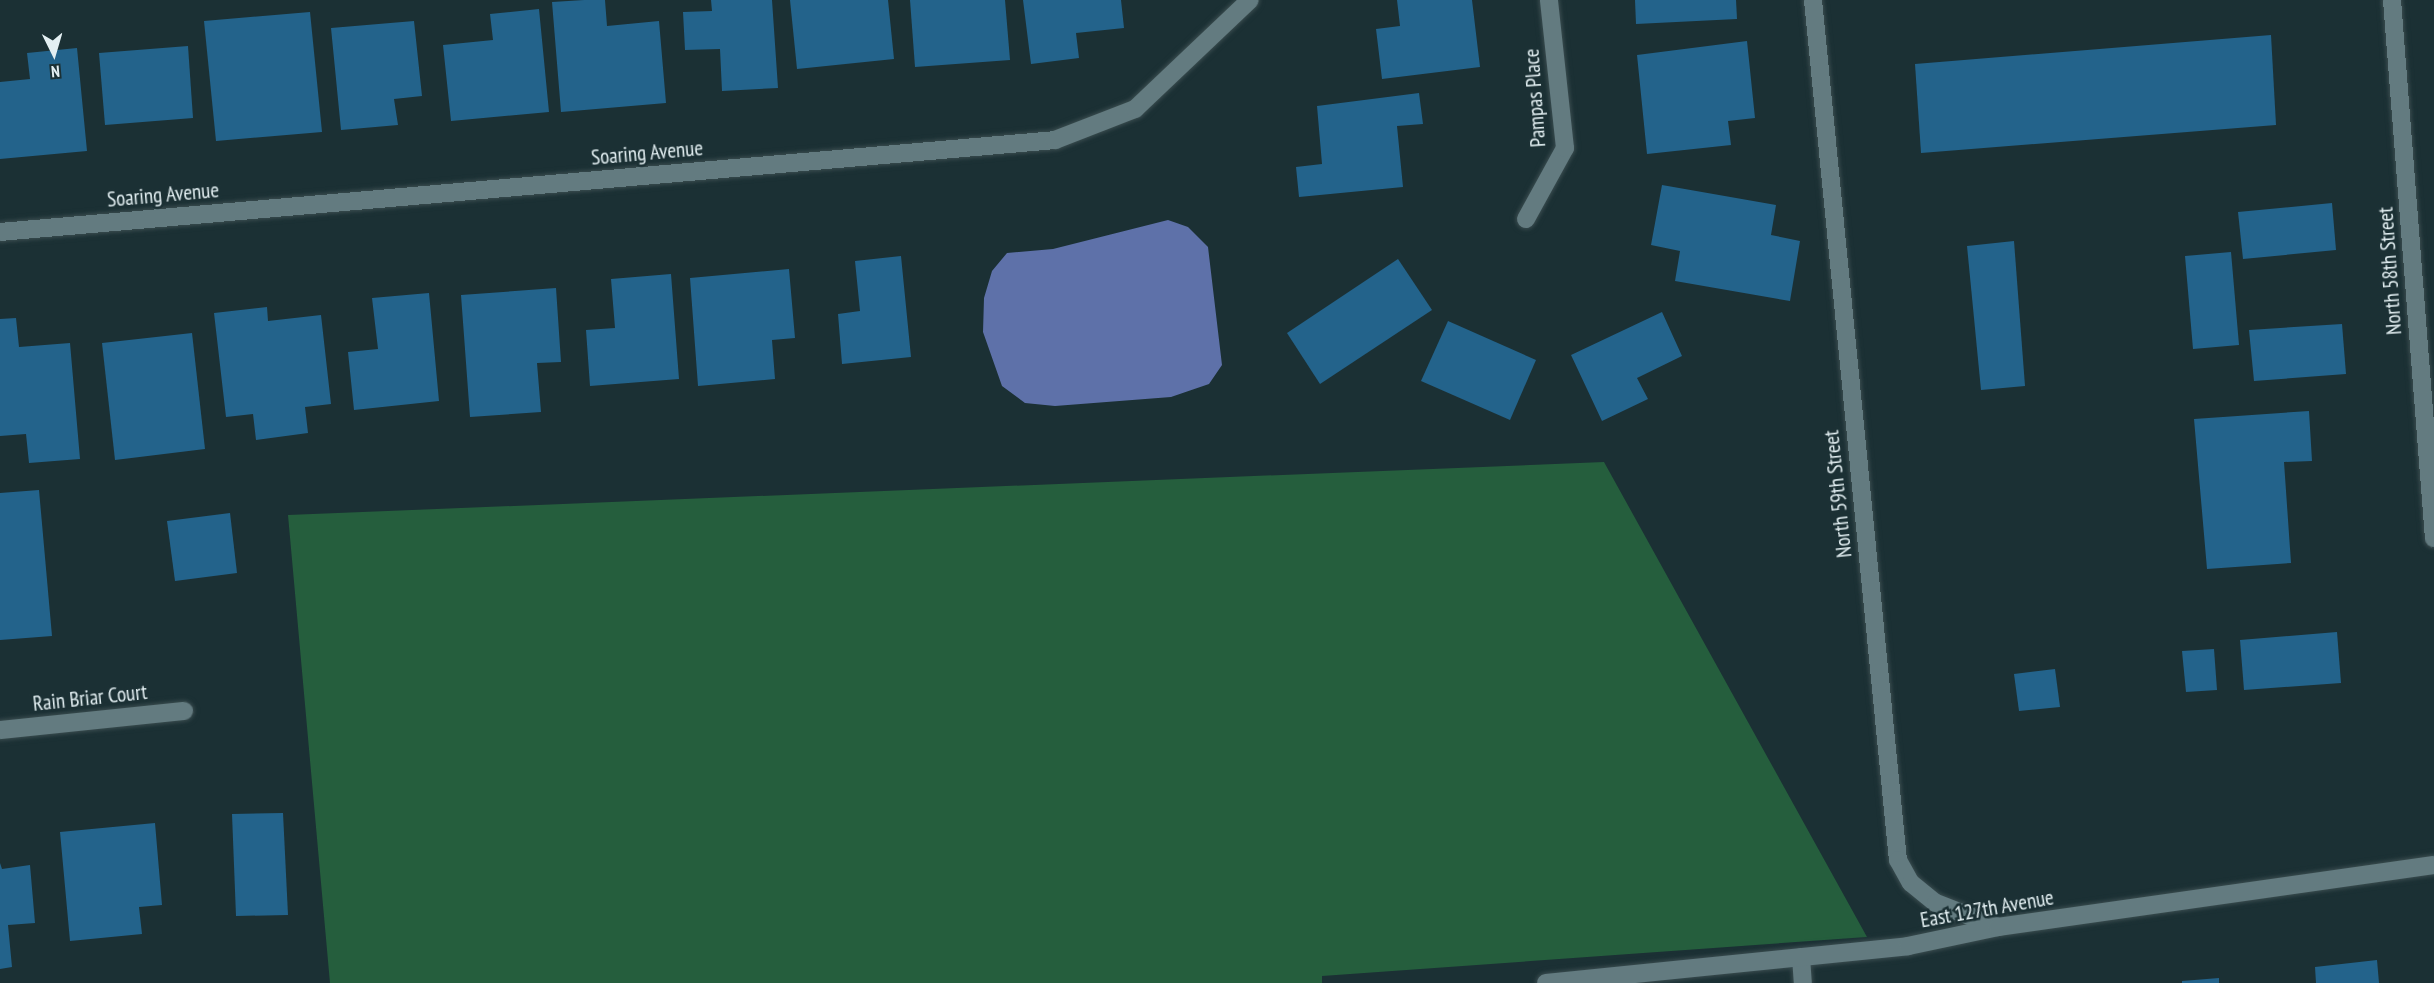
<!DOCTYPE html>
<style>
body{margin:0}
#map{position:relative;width:2434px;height:983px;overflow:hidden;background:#1b3034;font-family:"PT Sans Narrow",sans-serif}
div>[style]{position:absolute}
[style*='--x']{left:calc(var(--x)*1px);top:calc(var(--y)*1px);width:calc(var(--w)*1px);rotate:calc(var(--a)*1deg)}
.green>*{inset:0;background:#255e3d}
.water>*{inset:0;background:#5e71a9}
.building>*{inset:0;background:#23638b}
.roads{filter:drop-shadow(0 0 2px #3a4c4f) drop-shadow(0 0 2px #3a4c4f)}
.street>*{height:18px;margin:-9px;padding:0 9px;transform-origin:9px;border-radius:9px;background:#637b80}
span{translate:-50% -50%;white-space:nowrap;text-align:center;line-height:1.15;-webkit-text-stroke:5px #1b3034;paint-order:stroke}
.street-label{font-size:21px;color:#e3eff2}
.north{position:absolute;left:24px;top:24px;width:60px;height:60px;-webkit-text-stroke:4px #1b3034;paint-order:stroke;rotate:175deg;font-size:16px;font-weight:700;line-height:24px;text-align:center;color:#e3eff2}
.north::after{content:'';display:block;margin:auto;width:21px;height:27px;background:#e3eff2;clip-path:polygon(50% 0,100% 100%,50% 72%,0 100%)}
</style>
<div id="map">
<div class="green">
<i style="clip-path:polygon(1604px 462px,1867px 937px,1322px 976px,1322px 983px,330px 983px,288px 515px)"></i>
</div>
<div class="water">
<i style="clip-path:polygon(1168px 220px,1188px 227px,1208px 247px,1222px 365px,1209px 384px,1171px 397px,1055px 406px,1025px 403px,1002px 386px,983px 332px,984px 298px,992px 271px,1007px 253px,1053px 249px)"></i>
</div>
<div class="building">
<i style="clip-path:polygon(584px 0,605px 0,607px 26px,659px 21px,666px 103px,561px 112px,552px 2px)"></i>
<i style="clip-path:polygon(711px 0,772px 0,778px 88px,722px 91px,720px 49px,685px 50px,683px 12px,712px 11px)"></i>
<i style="clip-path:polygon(790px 0,888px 0,894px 59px,797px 69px)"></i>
<i style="clip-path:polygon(910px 0,1005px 0,1010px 60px,915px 67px)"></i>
<i style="clip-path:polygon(1023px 0,1121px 0,1124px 28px,1076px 33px,1079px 58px,1031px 64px)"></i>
<i style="clip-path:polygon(1397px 0,1472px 0,1480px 67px,1382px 79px,1376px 29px,1400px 26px)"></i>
<i style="clip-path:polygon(1635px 0,1736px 0,1737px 19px,1636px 24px)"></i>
<i style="clip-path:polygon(539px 9px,549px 112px,451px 121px,443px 45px,493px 40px,490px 14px)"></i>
<i style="clip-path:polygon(310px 12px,322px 132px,216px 141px,204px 21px)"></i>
<i style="clip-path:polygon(414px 21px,422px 96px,394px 99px,398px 125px,341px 130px,331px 28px)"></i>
<i style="clip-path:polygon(2271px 35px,2276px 125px,1921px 153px,1915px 64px)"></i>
<i style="clip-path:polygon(1747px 41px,1755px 118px,1728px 121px,1731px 145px,1647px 154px,1637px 55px)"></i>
<i style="clip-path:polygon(188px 46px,193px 118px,105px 125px,99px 53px)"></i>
<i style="clip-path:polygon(77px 48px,87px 151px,0 159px,0 82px,30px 79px,27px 53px)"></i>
<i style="clip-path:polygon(1419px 93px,1423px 124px,1397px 126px,1403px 187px,1299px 197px,1296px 167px,1322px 164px,1317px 106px)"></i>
<i style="clip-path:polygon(1662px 185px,1776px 205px,1771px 235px,1800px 241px,1790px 301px,1675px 281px,1680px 251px,1651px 245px)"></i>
<i style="clip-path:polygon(2332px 203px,2336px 250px,2243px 259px,2238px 212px)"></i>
<i style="clip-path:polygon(2014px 241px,2025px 386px,1981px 390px,1967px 246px)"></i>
<i style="clip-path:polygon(2231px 252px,2239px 345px,2193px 349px,2185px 256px)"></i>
<i style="clip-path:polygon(901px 256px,911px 357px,842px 364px,838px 314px,860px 311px,855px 261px)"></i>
<i style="clip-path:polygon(1398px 259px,1432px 310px,1320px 384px,1287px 333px)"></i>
<i style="clip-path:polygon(789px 269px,795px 338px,772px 340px,775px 379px,698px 386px,690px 278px)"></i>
<i style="clip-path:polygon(671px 274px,679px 379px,590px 386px,586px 330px,615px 328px,611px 279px)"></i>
<i style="clip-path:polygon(556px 288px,561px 362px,537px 363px,541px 412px,470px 417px,461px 295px)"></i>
<i style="clip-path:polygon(429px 293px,439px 401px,354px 410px,348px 352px,378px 349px,372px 298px)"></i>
<i style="clip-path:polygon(267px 307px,268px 321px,321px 315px,331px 404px,305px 407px,308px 433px,256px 440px,253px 414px,226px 417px,214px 313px)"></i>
<i style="clip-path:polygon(1662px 312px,1682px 356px,1637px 378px,1648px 399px,1602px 421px,1571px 355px)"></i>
<i style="clip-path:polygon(16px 318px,19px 347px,70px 343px,80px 459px,29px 463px,26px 434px,0 436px,0 319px)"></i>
<i style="clip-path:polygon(1448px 321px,1536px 360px,1510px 420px,1421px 381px)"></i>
<i style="clip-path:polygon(2342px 324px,2346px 374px,2254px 381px,2249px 330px)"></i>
<i style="clip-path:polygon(192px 333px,205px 449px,115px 460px,102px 343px)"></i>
<i style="clip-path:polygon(2309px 411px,2312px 461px,2284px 462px,2291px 563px,2207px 569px,2194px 419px)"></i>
<i style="clip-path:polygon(39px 490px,52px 636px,0 640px,0 493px)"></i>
<i style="clip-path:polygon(230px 513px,237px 573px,175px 581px,167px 521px)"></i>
<i style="clip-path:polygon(2337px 632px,2341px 683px,2244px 690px,2240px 640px)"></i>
<i style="clip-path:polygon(2214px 649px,2217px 690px,2186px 692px,2182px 651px)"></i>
<i style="clip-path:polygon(2055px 669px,2060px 707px,2019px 711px,2014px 674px)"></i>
<i style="clip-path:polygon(283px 813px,288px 915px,236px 916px,232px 814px)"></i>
<i style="clip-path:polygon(155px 823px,162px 905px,139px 907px,142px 934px,70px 941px,60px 832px)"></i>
<i style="clip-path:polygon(0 863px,2px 869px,30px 865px,35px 923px,8px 925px,12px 967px,0 969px)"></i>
<i style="clip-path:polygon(2377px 960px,2379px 983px,2316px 983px,2315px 967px)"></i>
<i style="clip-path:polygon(2219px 978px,2219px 983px,2182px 983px,2182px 981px)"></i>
</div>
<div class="roads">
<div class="street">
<i style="--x:1813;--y:0;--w:864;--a:84.36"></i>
<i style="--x:1898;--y:860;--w:26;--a:61"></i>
<i style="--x:1911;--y:883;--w:32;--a:39"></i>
<i style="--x:1936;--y:903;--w:66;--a:21.2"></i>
<i style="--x:2392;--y:0;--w:540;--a:85.54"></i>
<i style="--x:1526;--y:219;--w:81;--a:-61.2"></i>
<i style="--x:1565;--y:148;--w:149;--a:-96.2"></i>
<i style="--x:0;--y:232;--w:1059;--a:-4.98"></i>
<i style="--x:1055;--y:140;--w:86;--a:-21.2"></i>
<i style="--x:1135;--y:109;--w:158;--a:-43.5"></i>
<i style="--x:0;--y:730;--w:185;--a:-5.9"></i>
<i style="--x:1801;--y:957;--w:26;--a:86"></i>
<i style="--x:1546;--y:983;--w:364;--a:-5.8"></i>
<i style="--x:1908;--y:946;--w:92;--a:-11.9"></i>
<i style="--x:1998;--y:927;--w:440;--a:-8.1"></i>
</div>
</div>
<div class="street-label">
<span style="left:1535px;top:98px;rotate:-94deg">Pampas Place</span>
<span style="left:647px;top:153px;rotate:-5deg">Soaring Avenue</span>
<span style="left:163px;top:195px;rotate:-5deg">Soaring Avenue</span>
<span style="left:2390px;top:271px;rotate:-94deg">North 58th Street</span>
<span style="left:1838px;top:494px;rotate:-96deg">North 59th Street</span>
<span style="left:90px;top:698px;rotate:-6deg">Rain Briar Court</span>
<span style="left:1987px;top:909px;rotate:-10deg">East 127th Avenue</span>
</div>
<div class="north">N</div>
</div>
